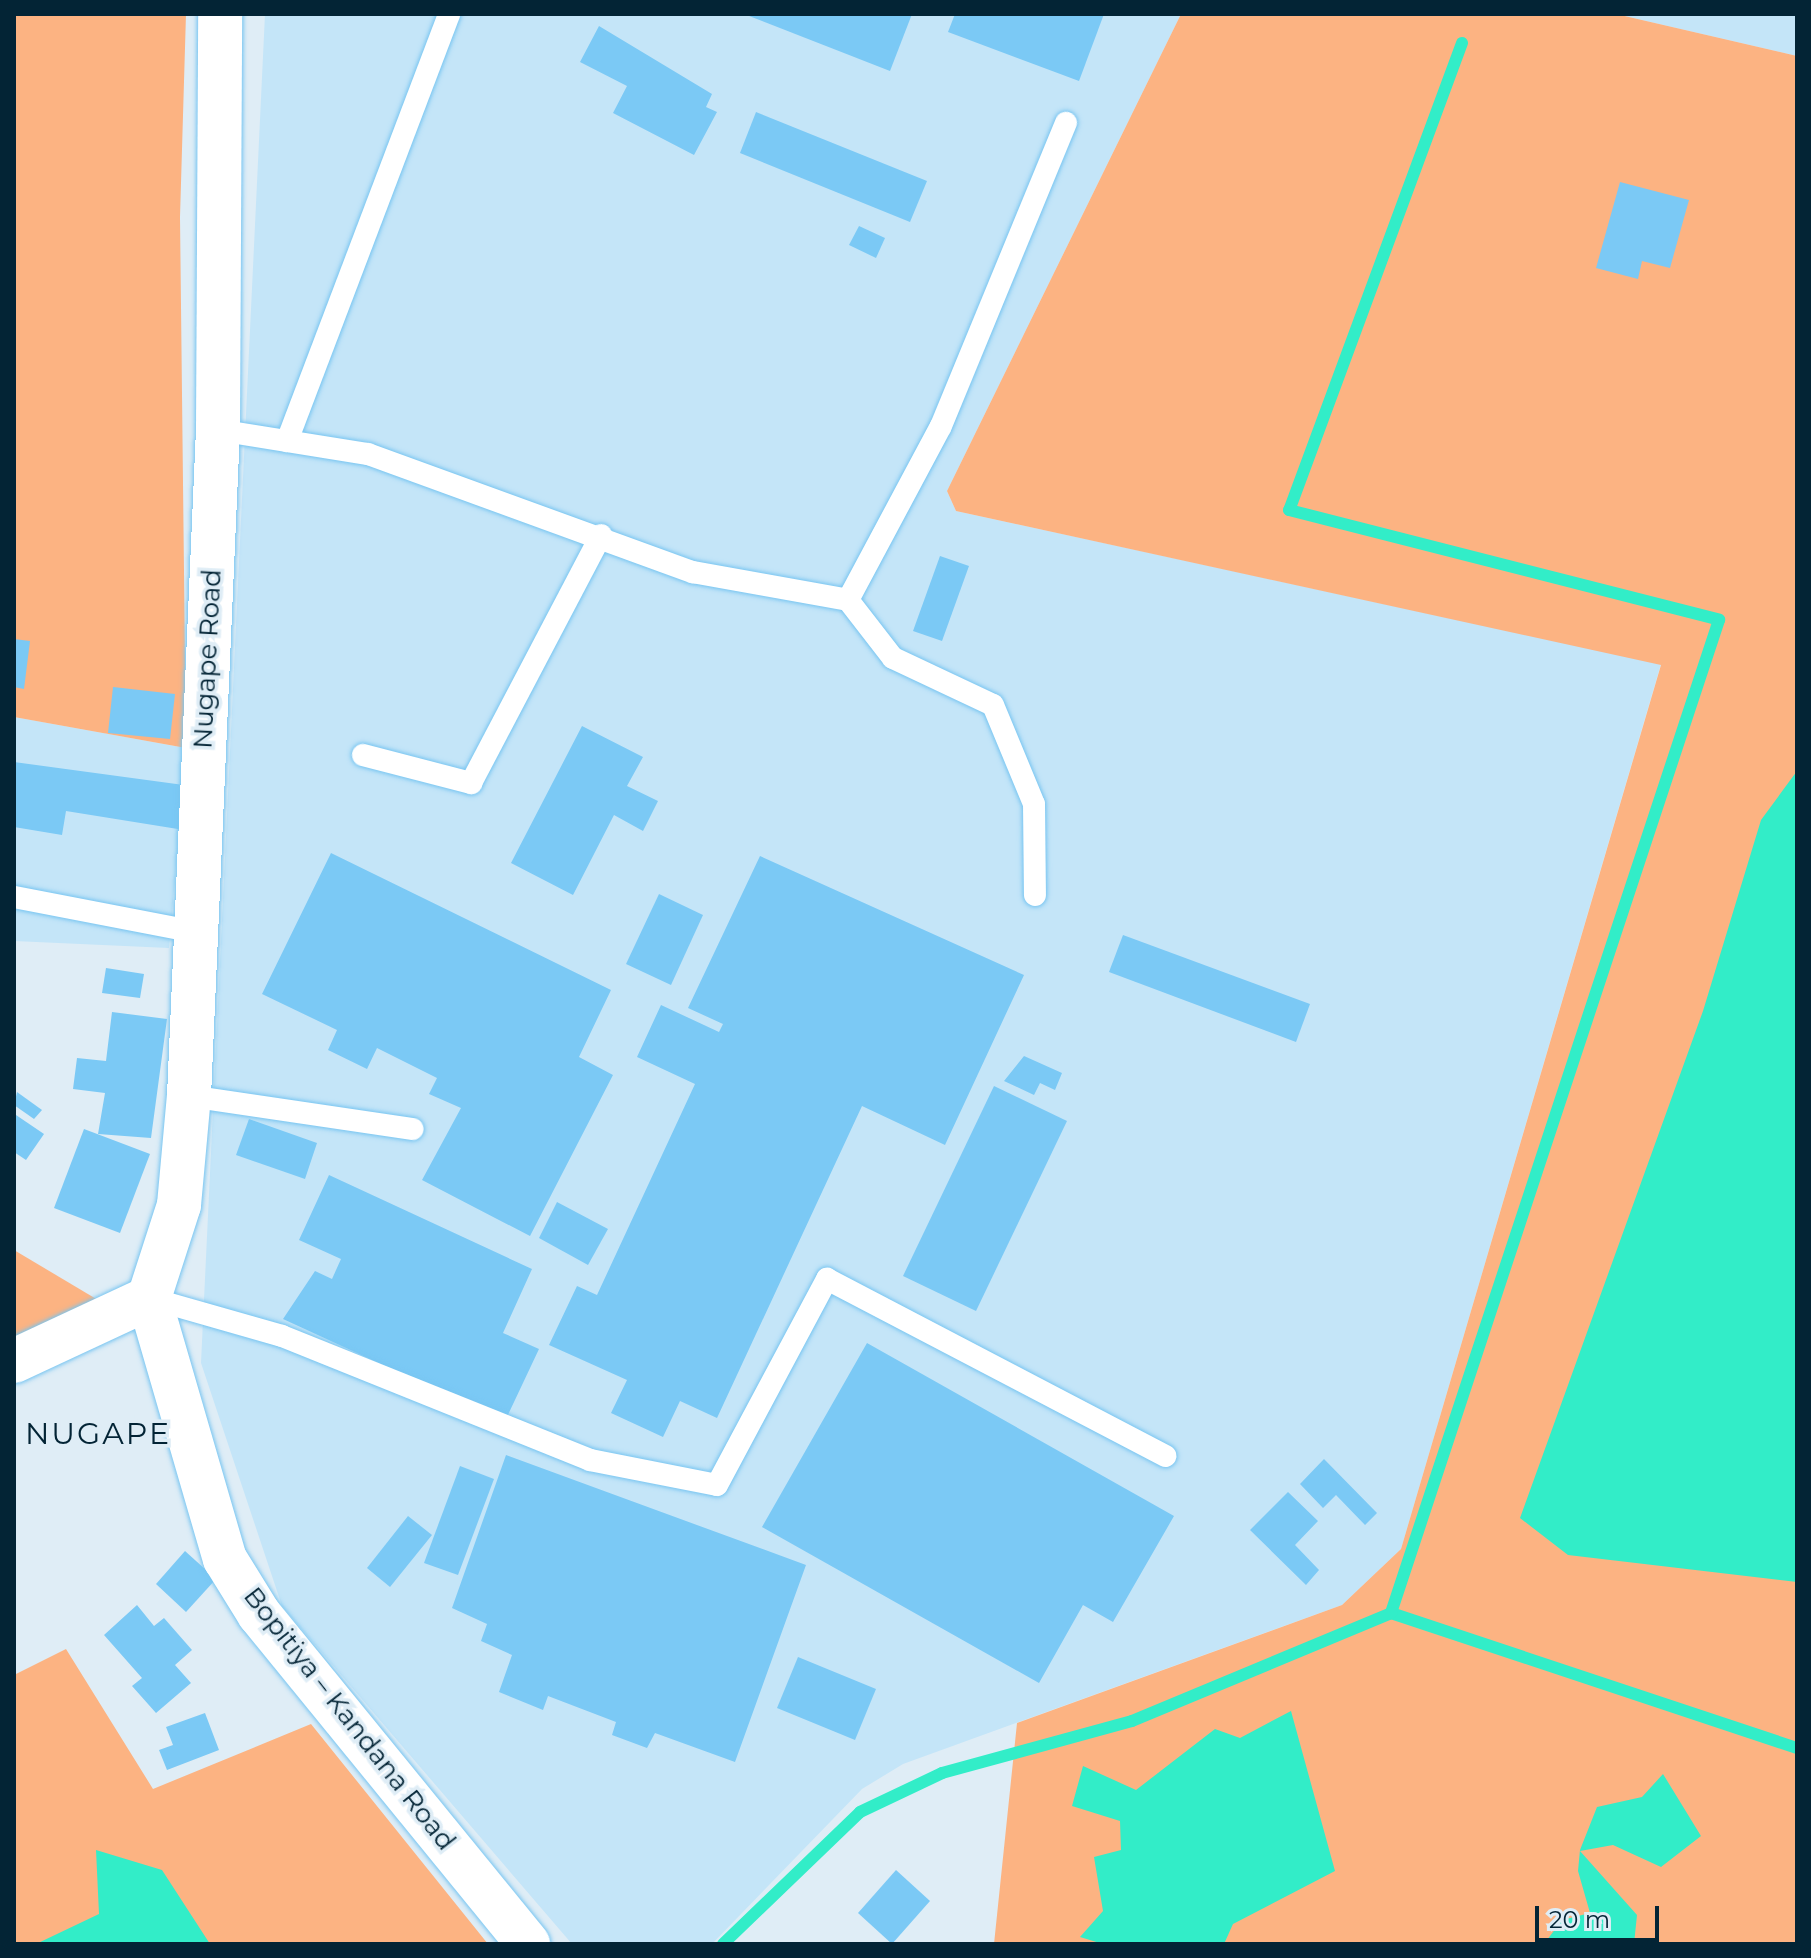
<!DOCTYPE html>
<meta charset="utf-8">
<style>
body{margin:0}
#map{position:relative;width:1811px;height:1958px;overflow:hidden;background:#dfedf6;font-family:Montserrat,sans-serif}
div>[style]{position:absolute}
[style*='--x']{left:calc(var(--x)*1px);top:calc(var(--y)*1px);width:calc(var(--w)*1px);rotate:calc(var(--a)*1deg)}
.built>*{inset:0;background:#c4e5f8}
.green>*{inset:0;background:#fcb382}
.water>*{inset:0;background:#32edc8}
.stream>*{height:12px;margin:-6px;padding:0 6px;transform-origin:6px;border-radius:6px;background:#32edc8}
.building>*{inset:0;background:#7bc9f5}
.roads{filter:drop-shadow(0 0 2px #78c5f1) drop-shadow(0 0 2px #78c5f1)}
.lane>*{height:22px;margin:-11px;padding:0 11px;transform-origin:11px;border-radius:11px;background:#fff}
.secondary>*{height:44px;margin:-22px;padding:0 22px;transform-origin:22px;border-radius:22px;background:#fff}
span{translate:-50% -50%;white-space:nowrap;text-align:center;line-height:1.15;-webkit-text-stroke:7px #dfedf6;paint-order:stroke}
.street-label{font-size:26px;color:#032435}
.quarter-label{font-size:30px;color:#032435;letter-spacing:2px}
.frame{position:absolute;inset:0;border:16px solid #032435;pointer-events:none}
.scale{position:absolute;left:1535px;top:1906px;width:124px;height:36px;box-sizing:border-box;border:4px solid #032435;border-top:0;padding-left:10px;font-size:24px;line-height:28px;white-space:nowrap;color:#032435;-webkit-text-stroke:6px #dfedf6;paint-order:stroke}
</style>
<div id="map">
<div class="built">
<i style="clip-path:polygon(265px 14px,1181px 14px,947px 491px,956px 511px,1661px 664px,1401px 1549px,1342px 1605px,903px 1764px,862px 1789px,712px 1944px,572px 1944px,282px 1606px,201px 1363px)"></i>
<i style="clip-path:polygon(1616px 14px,1797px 14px,1797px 56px)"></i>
<i style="clip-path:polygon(14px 717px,186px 748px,169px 948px,14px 941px)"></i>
</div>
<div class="green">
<i style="clip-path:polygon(14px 14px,186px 14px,180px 217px,186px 748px,14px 717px)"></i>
<i style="clip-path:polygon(1181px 14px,1616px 14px,1797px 56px,1797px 1944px,994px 1944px,1017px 1723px,1342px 1605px,1401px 1549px,1661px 665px,956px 511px,947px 491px)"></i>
<i style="clip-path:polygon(14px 1250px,103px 1303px,14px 1341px)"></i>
<i style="clip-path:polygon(66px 1649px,153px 1789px,311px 1724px,488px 1944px,14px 1944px,14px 1675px)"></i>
</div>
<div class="water">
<i style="clip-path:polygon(1797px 771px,1797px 1582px,1568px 1555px,1520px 1518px,1703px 1011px,1761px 820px)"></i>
<i style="clip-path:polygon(1291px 1711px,1335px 1871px,1233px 1924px,1224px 1944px,1103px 1944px,1080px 1937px,1103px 1911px,1094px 1857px,1121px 1850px,1120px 1821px,1072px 1806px,1083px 1766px,1136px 1790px,1215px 1729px,1240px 1738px)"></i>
<i style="clip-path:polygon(1663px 1774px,1701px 1836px,1661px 1867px,1613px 1845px,1580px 1851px,1637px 1915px,1634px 1944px,1544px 1944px,1562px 1920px,1590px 1913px,1578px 1871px,1580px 1850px,1597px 1807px,1642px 1797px)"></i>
<i style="clip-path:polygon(96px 1850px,162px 1870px,210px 1944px,36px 1944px,99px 1914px)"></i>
</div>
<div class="stream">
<i style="--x:1462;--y:43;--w:498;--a:110.3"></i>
<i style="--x:1289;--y:510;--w:444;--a:14.3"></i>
<i style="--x:1719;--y:620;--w:1046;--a:108.28"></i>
<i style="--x:1391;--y:1613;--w:428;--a:18.4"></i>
<i style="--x:723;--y:1944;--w:190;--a:-43.9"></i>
<i style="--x:860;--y:1812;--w:91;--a:-25.4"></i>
<i style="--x:942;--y:1773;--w:197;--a:-15.3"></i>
<i style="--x:1132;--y:1721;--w:281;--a:-22.6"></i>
</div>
<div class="building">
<i style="clip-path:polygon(744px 14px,912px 14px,890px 71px)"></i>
<i style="clip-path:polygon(955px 14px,1104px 14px,1079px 81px,948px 32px)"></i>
<i style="clip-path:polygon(599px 26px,712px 94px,706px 107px,717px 112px,694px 155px,613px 113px,627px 86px,580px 62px)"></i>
<i style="clip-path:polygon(756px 112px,927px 181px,910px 222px,740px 153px)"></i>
<i style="clip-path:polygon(1620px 182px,1689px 200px,1670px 268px,1642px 261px,1638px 279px,1596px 268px)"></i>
<i style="clip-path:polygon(859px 226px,885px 238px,876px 258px,849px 245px)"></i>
<i style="clip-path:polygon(940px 556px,969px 566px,942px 641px,913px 631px)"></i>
<i style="clip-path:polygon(14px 639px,30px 641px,24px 689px,14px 687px)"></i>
<i style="clip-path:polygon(113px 687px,175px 694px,170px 739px,108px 733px)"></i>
<i style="clip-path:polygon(582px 726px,643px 757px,627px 786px,658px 801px,643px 831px,614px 815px,573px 895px,511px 863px)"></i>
<i style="clip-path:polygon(14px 762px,191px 786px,184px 830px,66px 811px,62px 835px,14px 827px)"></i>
<i style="clip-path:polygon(331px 853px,611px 990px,579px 1057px,613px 1075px,530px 1236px,422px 1180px,461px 1108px,429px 1094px,437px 1078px,377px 1048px,367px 1069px,328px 1050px,337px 1030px,262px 994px)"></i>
<i style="clip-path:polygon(760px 856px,1024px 975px,945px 1145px,862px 1106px,717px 1418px,680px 1401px,663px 1437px,611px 1413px,627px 1380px,549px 1345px,577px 1286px,597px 1295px,695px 1084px,637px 1057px,661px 1005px,719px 1032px,723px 1024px,688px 1008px)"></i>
<i style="clip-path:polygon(659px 894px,703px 915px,671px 985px,626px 964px)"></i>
<i style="clip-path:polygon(1123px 935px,1310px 1004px,1296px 1042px,1109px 972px)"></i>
<i style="clip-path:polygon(106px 968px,144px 974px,140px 998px,102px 993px)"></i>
<i style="clip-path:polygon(112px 1012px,167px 1019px,151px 1138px,98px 1134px,105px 1093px,73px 1089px,77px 1058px,106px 1061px)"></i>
<i style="clip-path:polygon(1024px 1056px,1062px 1073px,1055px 1090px,1040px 1083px,1034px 1095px,1004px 1081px)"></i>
<i style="clip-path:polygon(994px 1086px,1067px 1121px,976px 1311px,903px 1276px)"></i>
<i style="clip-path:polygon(17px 1092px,42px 1110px,34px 1119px,14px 1105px)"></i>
<i style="clip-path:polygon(16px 1115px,44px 1134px,26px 1160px,14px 1152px)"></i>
<i style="clip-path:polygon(249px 1119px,317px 1143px,305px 1179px,236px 1155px)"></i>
<i style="clip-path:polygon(84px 1129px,150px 1154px,120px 1233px,54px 1208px)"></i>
<i style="clip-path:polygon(329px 1175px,532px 1269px,503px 1333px,539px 1349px,505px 1421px,283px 1319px,315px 1271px,332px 1279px,341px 1259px,299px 1240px)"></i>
<i style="clip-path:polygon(557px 1202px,608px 1229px,588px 1265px,539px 1238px)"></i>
<i style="clip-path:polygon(867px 1343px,1174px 1516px,1113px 1622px,1083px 1605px,1039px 1683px,762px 1527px)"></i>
<i style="clip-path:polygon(506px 1455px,806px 1565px,735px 1762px,655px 1733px,647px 1748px,612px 1735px,616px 1722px,548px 1696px,543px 1710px,499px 1692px,512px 1655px,481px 1641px,487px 1624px,452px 1608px)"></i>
<i style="clip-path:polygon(1324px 1459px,1377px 1513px,1365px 1525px,1336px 1495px,1323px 1508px,1300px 1484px)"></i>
<i style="clip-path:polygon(460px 1466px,494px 1479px,458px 1575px,424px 1563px)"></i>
<i style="clip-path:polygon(1288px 1492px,1318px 1521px,1295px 1545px,1319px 1570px,1306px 1585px,1250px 1530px)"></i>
<i style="clip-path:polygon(408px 1516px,432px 1535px,390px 1587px,367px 1568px)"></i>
<i style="clip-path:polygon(185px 1551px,216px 1579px,186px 1612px,156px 1584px)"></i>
<i style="clip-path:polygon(137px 1605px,154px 1626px,164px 1618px,192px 1650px,175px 1665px,191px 1683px,156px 1713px,132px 1686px,142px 1678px,104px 1635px)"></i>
<i style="clip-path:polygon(798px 1657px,876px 1689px,855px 1740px,777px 1708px)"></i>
<i style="clip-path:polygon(205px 1713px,219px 1750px,167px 1770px,159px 1750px,173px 1745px,166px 1727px)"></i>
<i style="clip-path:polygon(896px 1870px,930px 1901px,892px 1944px,858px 1913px)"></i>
</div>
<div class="roads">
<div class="lane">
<i style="--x:218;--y:430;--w:152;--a:9.1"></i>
<i style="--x:368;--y:454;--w:346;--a:20"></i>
<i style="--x:693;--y:572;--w:158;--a:10.2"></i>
<i style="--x:848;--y:600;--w:197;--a:-61.9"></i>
<i style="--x:941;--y:426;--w:328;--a:-67.6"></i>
<i style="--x:287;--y:441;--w:457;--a:-69.2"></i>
<i style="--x:848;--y:600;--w:73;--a:52.2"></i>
<i style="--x:893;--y:658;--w:110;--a:25.2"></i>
<i style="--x:993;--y:705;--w:107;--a:67.5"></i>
<i style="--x:1034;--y:804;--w:91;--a:89.4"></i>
<i style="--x:363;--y:755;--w:112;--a:14.5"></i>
<i style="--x:471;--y:783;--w:280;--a:-62.3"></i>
<i style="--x:14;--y:897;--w:184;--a:10.9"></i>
<i style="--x:189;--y:1096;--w:226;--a:8.4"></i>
<i style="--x:149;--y:1298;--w:138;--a:15.9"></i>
<i style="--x:282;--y:1336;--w:332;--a:21.9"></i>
<i style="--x:590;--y:1460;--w:129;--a:11.1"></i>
<i style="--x:717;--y:1485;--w:234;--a:-61.9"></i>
<i style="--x:827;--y:1279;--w:382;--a:27.6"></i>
</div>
<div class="secondary">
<i style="--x:149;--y:1298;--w:98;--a:-72.1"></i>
<i style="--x:179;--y:1205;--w:109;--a:-84.8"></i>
<i style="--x:189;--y:1096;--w:667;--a:-87.51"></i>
<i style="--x:218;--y:430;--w:416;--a:-89.7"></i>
<i style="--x:149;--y:1298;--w:272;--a:73.8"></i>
<i style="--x:225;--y:1559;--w:65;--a:58.3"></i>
<i style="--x:259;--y:1614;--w:426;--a:50.8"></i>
<i style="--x:14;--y:1361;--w:149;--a:-25"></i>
</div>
</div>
<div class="street-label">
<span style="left:208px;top:659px;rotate:-87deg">Nugape Road</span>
<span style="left:349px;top:1719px;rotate:52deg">Bopitiya – Kandana Road</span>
</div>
<div class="quarter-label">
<span style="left:98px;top:1434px">NUGAPE</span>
</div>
<div class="frame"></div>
<div class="scale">20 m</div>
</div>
